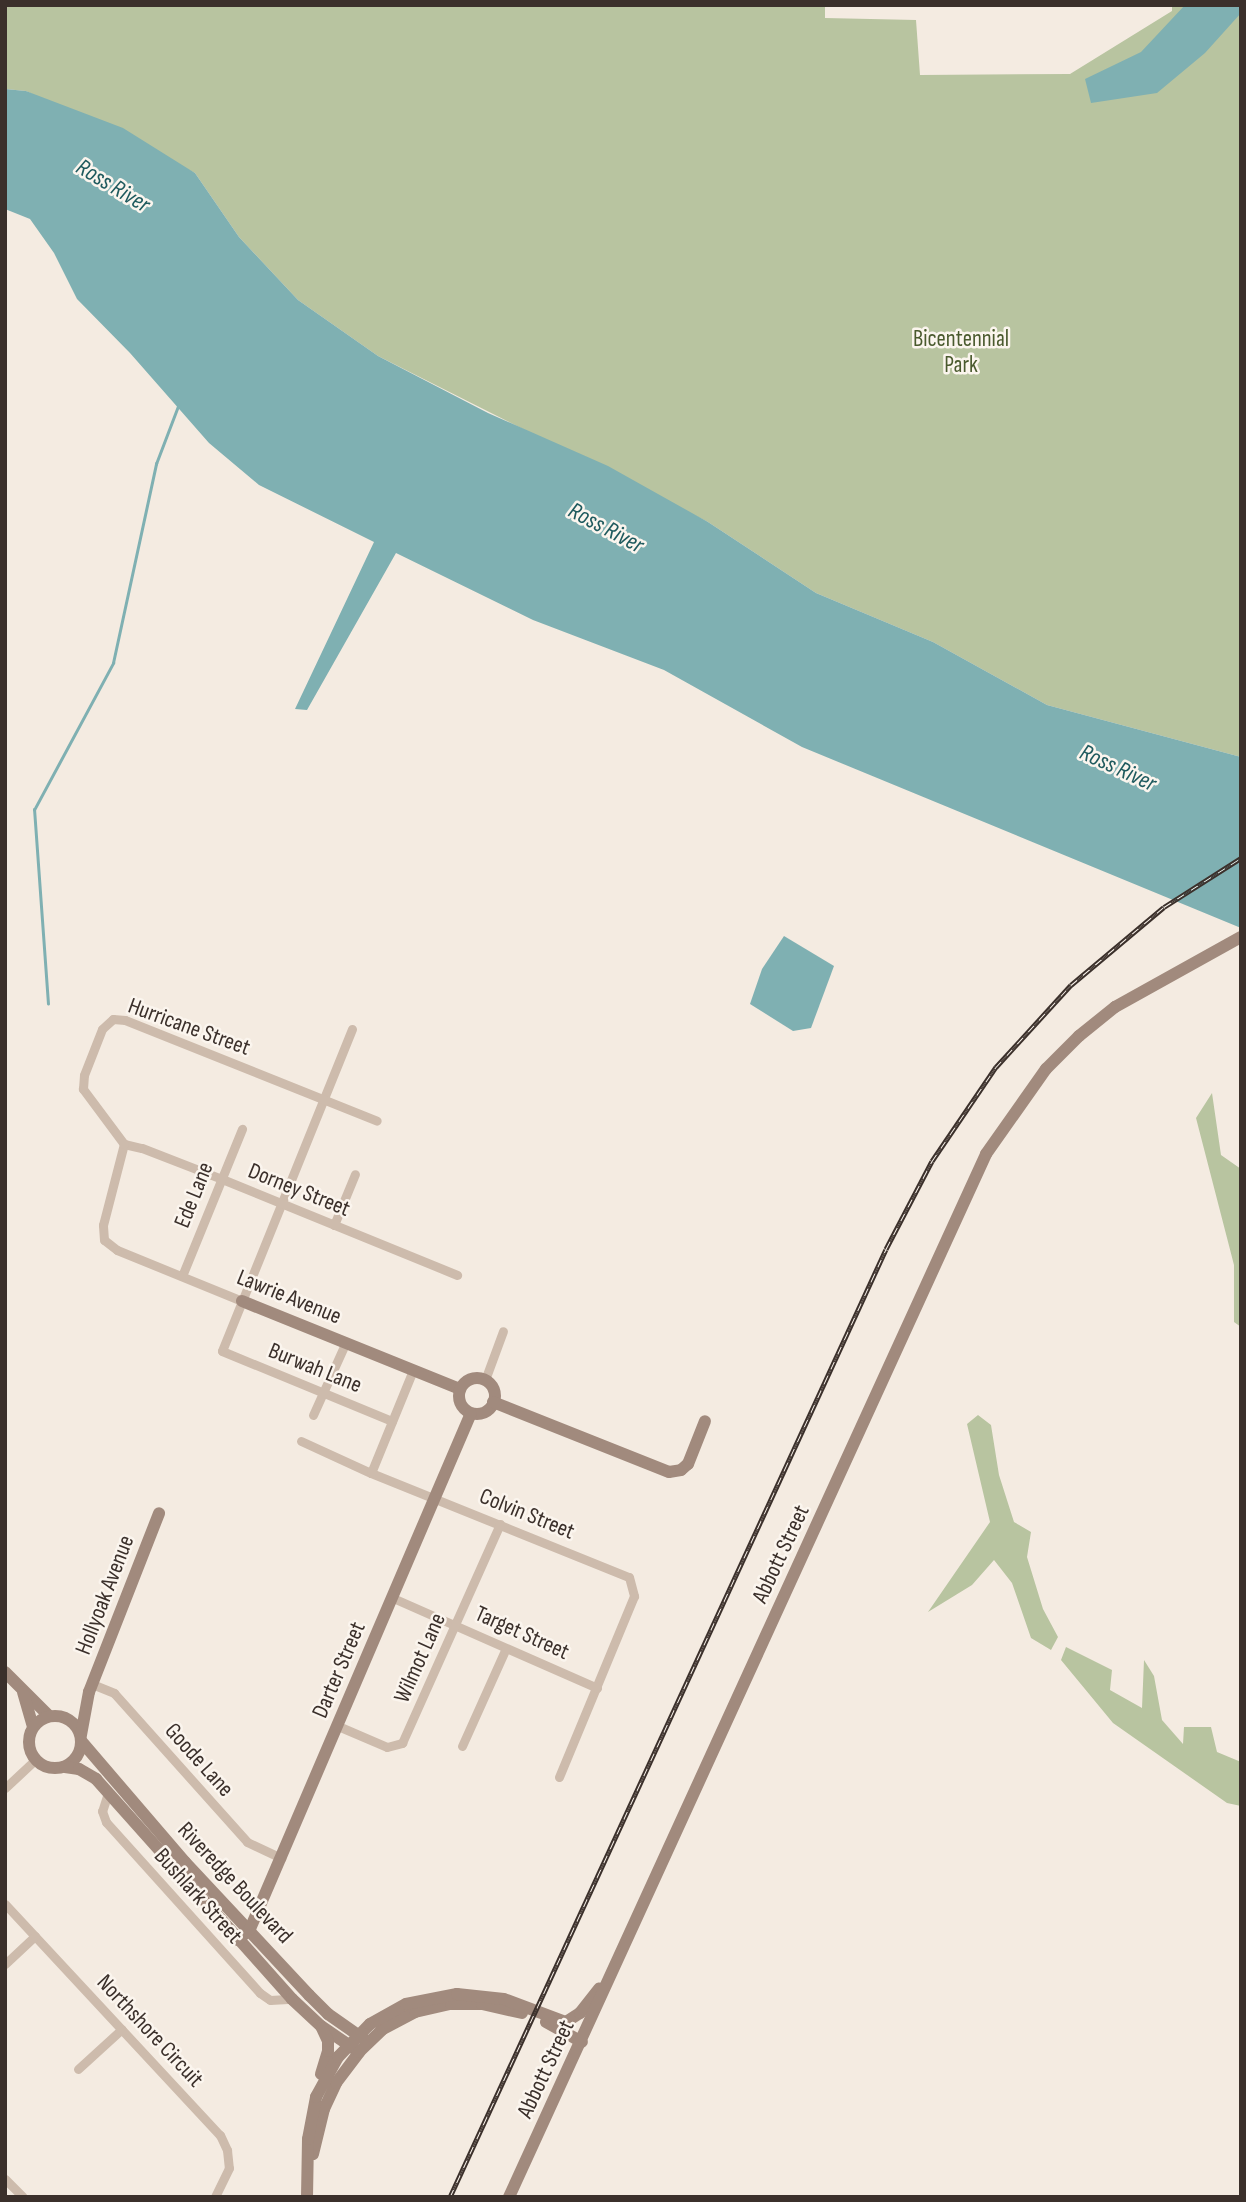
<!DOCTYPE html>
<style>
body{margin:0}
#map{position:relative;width:1246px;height:2202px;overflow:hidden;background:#f4ebe1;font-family:"Sofia Sans Condensed",sans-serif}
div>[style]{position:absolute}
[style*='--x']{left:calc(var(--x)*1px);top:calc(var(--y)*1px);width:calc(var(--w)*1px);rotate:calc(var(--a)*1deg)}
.green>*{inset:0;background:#b8c4a0}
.water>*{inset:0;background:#7fb0b2}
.stream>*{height:2.5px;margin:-1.25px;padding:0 1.25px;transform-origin:1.25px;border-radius:1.25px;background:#7fb0b2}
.street>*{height:9px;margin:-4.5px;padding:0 4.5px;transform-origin:4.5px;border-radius:4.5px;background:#cdbbac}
.secondary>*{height:12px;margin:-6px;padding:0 6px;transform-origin:6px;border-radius:6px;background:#a18a7d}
.secondary>.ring{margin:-6px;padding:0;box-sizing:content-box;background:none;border:12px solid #a18a7d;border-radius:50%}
.rail>*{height:5px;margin-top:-2.5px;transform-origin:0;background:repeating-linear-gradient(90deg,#fbf5ee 0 8px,#3b302b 0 16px);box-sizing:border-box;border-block:2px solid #3b302b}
span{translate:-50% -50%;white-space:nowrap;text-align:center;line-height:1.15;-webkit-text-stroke:5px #fbf5ee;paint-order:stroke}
.park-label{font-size:23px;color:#4a5a2e}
.street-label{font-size:23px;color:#3b302b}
.water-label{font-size:24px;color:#1f5a5e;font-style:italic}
.frame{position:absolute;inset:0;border:7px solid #3b302b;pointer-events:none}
</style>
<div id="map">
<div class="green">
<i style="clip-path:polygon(5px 5px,825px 5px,825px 18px,916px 20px,920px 75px,1070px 74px,1172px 11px,1172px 5px,1241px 5px,1241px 757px,1047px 705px,933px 642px,816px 593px,708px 522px,378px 356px,298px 300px,239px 237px,195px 173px,26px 91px,5px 89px)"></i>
<i style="clip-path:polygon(1212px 1093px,1221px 1155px,1241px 1169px,1241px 1327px,1234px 1322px,1234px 1265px,1196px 1118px)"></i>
<i style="clip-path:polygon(978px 1415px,991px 1425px,999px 1475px,1014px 1522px,1031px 1532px,1027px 1557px,1043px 1609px,1058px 1637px,1051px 1650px,1031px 1638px,1012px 1583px,994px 1560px,972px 1585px,928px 1612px,990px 1522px,967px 1424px)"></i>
<i style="clip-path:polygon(1066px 1647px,1112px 1670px,1110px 1690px,1142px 1708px,1144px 1660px,1154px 1676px,1162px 1720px,1183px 1744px,1184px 1727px,1211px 1727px,1217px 1752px,1241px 1762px,1241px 1806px,1227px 1803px,1113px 1723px,1061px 1660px)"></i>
</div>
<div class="water">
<i style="clip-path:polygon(1185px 5px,1241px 5px,1241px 13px,1205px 53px,1157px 93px,1091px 103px,1085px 79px,1141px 52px)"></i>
<i style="clip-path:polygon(5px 89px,26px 91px,123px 128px,195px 173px,239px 237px,298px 300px,378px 356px,488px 413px,608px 466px,708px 522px,816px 593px,933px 642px,1047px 705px,1241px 757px,1241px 928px,802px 747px,664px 670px,533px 620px,396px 553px,307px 710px,295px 709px,374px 542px,259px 485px,209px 443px,130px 353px,77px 299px,54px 253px,30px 219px,5px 209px)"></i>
<i style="clip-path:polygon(784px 936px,834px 966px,811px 1028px,793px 1031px,750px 1004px,762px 969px)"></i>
</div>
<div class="stream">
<i style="--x:48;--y:1004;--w:195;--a:-94.1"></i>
<i style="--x:34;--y:810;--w:167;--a:-61.7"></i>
<i style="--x:113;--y:663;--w:204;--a:-77.8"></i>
<i style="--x:156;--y:464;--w:62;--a:-69.2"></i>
</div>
<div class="street">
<i style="--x:352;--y:1029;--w:347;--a:112"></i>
<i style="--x:222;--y:1351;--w:184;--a:22.4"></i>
<i style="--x:124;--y:1144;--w:18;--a:13"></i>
<i style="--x:142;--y:1148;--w:86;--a:21.2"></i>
<i style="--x:222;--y:1179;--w:254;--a:22.2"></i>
<i style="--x:334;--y:1225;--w:55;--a:-67.6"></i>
<i style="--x:182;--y:1276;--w:159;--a:-67.8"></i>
<i style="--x:242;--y:1301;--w:135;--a:-157.8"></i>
<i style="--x:117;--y:1250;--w:16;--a:-142"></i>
<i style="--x:104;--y:1240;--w:15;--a:-94"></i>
<i style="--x:103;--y:1225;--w:84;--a:-75.5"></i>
<i style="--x:124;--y:1144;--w:69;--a:-126.7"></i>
<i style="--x:83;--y:1089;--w:14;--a:-86"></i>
<i style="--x:84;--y:1075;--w:49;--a:-68.6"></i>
<i style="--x:102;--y:1029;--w:15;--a:-42"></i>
<i style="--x:113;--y:1019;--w:12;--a:5"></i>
<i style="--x:125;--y:1020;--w:271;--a:21.8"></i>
<i style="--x:485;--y:1380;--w:52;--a:-69.8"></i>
<i style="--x:313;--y:1415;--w:78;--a:-65.7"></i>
<i style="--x:301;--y:1441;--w:77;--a:24.6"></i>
<i style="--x:371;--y:1473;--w:278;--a:22"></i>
<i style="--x:629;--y:1577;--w:20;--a:75"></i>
<i style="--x:634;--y:1596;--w:196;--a:112.5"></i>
<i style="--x:371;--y:1473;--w:111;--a:-67.8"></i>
<i style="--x:393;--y:1598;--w:223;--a:23.8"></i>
<i style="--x:92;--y:1684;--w:24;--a:22"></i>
<i style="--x:114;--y:1693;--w:200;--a:48.2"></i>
<i style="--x:247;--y:1842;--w:38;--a:25"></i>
<i style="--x:338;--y:1726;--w:53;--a:23.2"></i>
<i style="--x:387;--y:1747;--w:16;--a:-15"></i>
<i style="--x:402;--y:1743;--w:240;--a:-65.9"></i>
<i style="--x:462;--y:1746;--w:107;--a:-65.8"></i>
<i style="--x:5;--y:1788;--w:41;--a:-43"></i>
<i style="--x:108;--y:1793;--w:19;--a:108"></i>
<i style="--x:102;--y:1811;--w:12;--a:70"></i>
<i style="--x:106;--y:1822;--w:230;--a:48"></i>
<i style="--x:260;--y:1993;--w:12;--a:35"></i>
<i style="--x:270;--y:2000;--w:22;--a:-3"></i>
<i style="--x:5;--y:1904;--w:316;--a:47.1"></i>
<i style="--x:220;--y:2135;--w:17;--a:65"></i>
<i style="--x:227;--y:2150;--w:18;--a:84"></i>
<i style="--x:229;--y:2168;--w:32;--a:116"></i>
<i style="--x:5;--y:1964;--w:41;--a:-43"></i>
<i style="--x:78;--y:2069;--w:59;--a:-42.3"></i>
<i style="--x:5;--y:2179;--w:25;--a:45"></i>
</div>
<div class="secondary">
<i style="--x:242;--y:1301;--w:235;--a:22"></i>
<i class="ring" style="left:459px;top:1378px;width:24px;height:24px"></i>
<i style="--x:493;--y:1402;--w:189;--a:21.7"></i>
<i style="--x:669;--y:1472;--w:12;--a:-9"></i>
<i style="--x:681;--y:1470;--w:9;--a:-41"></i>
<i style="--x:688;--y:1464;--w:46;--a:-68.4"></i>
<i style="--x:5;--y:1672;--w:62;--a:45"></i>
<i style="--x:23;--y:1692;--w:36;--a:74"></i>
<i class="ring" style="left:29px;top:1716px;width:40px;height:40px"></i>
<i style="--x:81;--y:1735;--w:44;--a:-79.5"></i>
<i style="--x:89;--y:1692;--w:192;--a:-68.6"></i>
<i style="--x:82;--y:1742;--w:158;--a:49.4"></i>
<i style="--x:185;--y:1862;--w:182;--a:47"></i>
<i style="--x:309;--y:1995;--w:27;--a:45"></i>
<i style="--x:328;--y:2014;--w:49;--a:35"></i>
<i style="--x:65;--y:1767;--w:14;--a:8"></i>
<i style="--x:79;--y:1769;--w:20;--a:30"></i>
<i style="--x:96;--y:1779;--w:295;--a:48.3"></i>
<i style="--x:292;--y:1999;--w:40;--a:43"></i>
<i style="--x:321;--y:2026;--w:46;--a:34.4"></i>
<i style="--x:238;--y:1940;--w:16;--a:-43"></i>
<i style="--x:250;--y:1929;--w:561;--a:-66.81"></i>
<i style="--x:546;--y:2022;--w:41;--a:29.1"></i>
<i style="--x:321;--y:2074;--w:24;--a:-73"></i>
<i style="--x:328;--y:2051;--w:10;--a:-90"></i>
<i style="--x:328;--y:2041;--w:14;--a:-115"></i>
<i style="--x:313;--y:2154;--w:46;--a:-76.3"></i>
<i style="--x:324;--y:2109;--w:29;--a:-65"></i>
<i style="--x:336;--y:2083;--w:39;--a:-53"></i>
<i style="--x:359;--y:2052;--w:33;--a:-44"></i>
<i style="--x:383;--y:2029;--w:36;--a:-28"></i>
<i style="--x:415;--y:2012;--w:37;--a:-13"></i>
<i style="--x:451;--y:2004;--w:31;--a:0"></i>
<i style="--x:482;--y:2004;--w:41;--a:12.7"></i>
<i style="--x:307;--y:2197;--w:58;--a:-89"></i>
<i style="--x:308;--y:2139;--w:43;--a:-79.2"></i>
<i style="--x:316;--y:2097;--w:46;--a:-61.2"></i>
<i style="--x:338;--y:2057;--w:46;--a:-45.9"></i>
<i style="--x:370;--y:2024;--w:41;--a:-29.1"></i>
<i style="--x:406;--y:2004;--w:52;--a:-11.1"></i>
<i style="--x:457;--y:1994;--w:47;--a:6.1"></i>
<i style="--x:504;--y:1999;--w:66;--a:20.4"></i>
<i style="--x:566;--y:2022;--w:17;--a:-33"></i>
<i style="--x:580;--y:2013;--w:31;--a:-52"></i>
<i style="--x:509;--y:2197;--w:1147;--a:-65.42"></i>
<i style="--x:986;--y:1154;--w:104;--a:-54.8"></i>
<i style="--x:1046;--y:1069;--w:47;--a:-45"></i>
<i style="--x:1079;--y:1036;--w:46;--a:-38.9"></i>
<i style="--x:1115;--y:1007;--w:144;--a:-29.1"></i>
</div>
<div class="rail">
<i style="--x:450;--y:2197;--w:1043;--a:-65.3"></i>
<i style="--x:886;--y:1249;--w:99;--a:-62.4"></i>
<i style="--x:932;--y:1161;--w:114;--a:-55.8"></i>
<i style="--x:996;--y:1067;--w:111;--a:-47.6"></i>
<i style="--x:1071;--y:985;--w:121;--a:-40"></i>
<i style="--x:1164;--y:907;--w:91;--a:-32.5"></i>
</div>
<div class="park-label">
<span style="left:961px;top:352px">Bicentennial<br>Park</span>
</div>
<div class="street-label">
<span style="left:189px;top:1027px;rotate:20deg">Hurricane Street</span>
<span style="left:299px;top:1190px;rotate:22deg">Dorney Street</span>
<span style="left:194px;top:1195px;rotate:-68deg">Ede Lane</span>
<span style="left:289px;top:1297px;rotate:22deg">Lawrie Avenue</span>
<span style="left:315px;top:1368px;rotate:22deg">Burwah Lane</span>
<span style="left:527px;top:1514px;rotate:22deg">Colvin Street</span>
<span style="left:781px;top:1554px;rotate:-65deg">Abbott Street</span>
<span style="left:105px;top:1595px;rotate:-69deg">Hollyoak Avenue</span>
<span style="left:522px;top:1633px;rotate:24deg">Target Street</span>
<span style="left:420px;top:1658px;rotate:-66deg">Wilmot Lane</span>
<span style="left:339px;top:1670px;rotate:-67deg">Darter Street</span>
<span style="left:199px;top:1760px;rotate:48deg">Goode Lane</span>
<span style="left:235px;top:1883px;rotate:47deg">Riveredge Boulevard</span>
<span style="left:198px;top:1896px;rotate:48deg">Bushlark Street</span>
<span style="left:150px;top:2031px;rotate:47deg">Northshore Circuit</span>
<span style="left:546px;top:2069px;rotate:-65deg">Abbott Street</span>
</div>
<div class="water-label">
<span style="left:113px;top:186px;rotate:31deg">Ross River</span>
<span style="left:606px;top:528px;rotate:28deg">Ross River</span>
<span style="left:1118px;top:768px;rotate:25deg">Ross River</span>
</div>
<div class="frame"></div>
</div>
